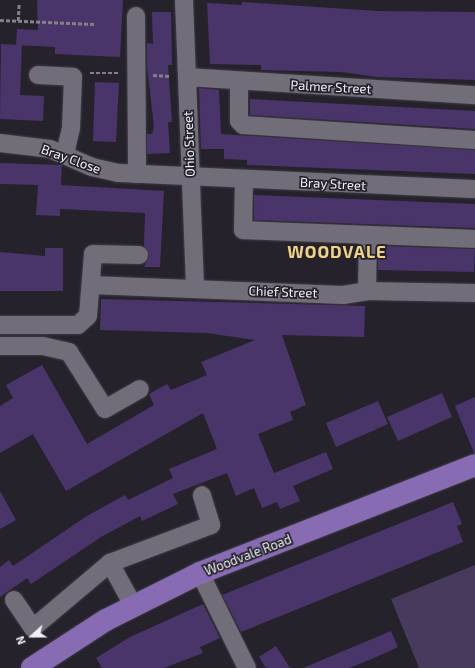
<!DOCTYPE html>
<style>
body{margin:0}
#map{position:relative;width:475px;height:668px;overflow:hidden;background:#25222c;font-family:"Exo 2",sans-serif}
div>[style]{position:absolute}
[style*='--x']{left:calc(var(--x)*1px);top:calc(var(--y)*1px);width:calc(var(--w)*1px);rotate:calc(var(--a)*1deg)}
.green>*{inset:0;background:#473a5d}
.building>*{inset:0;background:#4a356b}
.path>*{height:2.5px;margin-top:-1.25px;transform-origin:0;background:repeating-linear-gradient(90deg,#828088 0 4px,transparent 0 6px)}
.roads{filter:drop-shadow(0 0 1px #403d46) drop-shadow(0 0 1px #403d46)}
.minor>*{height:18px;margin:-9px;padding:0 9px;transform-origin:9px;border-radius:9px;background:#716d79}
.major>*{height:22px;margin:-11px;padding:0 11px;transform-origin:11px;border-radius:11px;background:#886cb3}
span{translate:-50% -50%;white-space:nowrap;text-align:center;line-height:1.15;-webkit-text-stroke:3.5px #25222c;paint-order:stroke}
.street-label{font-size:13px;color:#f2f0f7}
.district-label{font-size:17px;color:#eed286;font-weight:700;letter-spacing:1px}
.north{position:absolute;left:12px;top:616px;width:40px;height:40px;-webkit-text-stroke:3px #25222c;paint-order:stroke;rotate:249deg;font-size:11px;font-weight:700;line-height:16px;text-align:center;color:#f2f0f7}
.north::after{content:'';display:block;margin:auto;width:14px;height:18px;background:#f2f0f7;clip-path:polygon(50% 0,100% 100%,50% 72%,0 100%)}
</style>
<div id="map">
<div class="green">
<i style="clip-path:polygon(475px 565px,475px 668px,419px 668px,391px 599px)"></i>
</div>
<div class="building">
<i style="clip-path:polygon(37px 0,123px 0,120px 57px,55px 54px,55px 47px,16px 45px,17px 29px,38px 30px)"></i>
<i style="clip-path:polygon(242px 2px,377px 11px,475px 12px,475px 80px,377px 77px,341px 72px,261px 70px,261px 65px,210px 64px,207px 3px,242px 5px)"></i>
<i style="clip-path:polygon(152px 12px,171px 12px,172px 65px,168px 65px,172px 122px,168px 122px,170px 153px,147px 154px,147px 134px,152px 134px,154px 127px,147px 66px,147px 43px,153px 44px)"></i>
<i style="clip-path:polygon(1px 44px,22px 45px,20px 95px,44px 96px,43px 121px,0 119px)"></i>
<i style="clip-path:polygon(95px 82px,119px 83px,116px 142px,93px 141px)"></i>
<i style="clip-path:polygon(199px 88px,219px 90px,221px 134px,475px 150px,475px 174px,247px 165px,247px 160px,224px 159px,224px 149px,201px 149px)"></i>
<i style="clip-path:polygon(250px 99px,475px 111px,475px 129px,250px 115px)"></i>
<i style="clip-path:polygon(0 163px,62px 165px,61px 185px,164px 191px,160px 267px,144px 267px,149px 256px,144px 246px,145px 213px,60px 209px,60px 216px,36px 215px,38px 185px,0 184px)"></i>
<i style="clip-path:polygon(254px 195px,475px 204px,475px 228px,254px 220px)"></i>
<i style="clip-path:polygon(378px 246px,475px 249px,474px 272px,378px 270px)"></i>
<i style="clip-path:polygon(45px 248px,63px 248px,63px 291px,0 291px,0 252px,45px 256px)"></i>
<i style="clip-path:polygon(101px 299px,365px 306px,364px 337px,282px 335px,306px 405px,290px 412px,293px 420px,258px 434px,274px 473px,326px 452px,333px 469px,293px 486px,300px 501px,280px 509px,277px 502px,262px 508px,254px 488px,236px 496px,227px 473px,173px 494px,178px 504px,142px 521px,140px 516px,101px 537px,31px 584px,27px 578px,0 597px,0 567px,9px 560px,13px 566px,87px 516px,125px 495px,128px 500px,173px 478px,169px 469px,217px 449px,203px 413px,66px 491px,33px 434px,0 453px,0 406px,13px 398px,6px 385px,42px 365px,87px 444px,154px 405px,149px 394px,167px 384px,171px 390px,207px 375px,201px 362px,255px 340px,207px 333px,100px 330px)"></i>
<i style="clip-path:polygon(442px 393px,452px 417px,398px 441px,387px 417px)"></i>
<i style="clip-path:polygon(475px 397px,475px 453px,474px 453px,455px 406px)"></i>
<i style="clip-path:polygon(378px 401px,388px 424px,336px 447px,326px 423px)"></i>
<i style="clip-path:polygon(0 491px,16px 520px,0 529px)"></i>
<i style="clip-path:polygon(453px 502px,462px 524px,457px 526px,463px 542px,241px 632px,222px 595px)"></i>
<i style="clip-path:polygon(203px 604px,220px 638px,200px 647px,203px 653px,164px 668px,102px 668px,96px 658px,130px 637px)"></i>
<i style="clip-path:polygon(391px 631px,398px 647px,374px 658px,349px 668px,303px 668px)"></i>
<i style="clip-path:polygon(276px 646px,290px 668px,266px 668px,259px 657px)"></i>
</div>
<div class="path">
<i style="--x:0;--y:20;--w:94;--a:2.4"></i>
<i style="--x:18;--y:21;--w:18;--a:-87"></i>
<i style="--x:90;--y:73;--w:30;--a:0"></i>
<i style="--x:153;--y:75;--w:17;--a:3"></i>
</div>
<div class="roads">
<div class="minor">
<i style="--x:184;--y:0;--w:289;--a:87.8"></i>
<i style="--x:136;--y:16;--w:158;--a:89.6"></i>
<i style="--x:38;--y:75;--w:35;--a:3"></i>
<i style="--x:73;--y:77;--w:51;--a:92.2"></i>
<i style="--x:71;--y:128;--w:27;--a:103"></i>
<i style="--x:187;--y:77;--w:289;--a:3.6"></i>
<i style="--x:239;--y:81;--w:40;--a:90"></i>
<i style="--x:239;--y:121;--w:6;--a:45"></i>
<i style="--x:243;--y:125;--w:232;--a:3.7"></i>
<i style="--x:0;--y:143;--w:50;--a:6.8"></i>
<i style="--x:50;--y:149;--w:46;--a:23.2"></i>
<i style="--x:92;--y:167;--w:27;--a:13"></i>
<i style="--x:118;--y:173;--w:357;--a:2.6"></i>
<i style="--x:244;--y:179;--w:51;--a:91.1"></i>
<i style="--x:243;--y:230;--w:232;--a:2.2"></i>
<i style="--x:91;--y:285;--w:252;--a:2.3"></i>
<i style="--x:343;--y:295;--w:24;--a:-9"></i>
<i style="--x:367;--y:291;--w:108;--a:1.1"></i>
<i style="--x:367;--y:291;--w:56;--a:-89"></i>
<i style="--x:0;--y:325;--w:78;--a:0"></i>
<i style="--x:78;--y:325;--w:13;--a:-42"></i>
<i style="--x:88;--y:316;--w:62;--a:-85.4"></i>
<i style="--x:93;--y:254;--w:46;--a:1.2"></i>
<i style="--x:0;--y:346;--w:43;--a:0"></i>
<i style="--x:43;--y:346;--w:27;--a:13"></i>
<i style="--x:69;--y:352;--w:67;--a:57.7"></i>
<i style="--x:105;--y:409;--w:40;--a:-29.7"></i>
<i style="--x:110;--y:563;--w:48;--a:61.3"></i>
<i style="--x:200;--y:573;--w:106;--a:63.7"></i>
<i style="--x:14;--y:600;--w:34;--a:56"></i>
<i style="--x:33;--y:628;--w:101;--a:-40.2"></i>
<i style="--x:110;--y:563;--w:108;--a:-20.6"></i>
<i style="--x:211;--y:525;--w:31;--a:-107"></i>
</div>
<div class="major">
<i style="--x:32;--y:668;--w:88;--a:-33"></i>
<i style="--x:106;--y:620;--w:105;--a:-26.6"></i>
<i style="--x:200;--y:573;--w:295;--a:-21.4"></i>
</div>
</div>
<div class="street-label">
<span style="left:331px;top:87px;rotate:3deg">Palmer Street</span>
<span style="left:189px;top:144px;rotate:-92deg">Ohio Street</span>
<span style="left:71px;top:159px;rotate:20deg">Bray Close</span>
<span style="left:333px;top:184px;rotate:3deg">Bray Street</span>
<span style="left:283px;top:292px;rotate:2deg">Chief Street</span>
<span style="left:248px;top:555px;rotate:-21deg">Woodvale Road</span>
</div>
<div class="district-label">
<span style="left:337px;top:252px">WOODVALE</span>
</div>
<div class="north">N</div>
</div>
